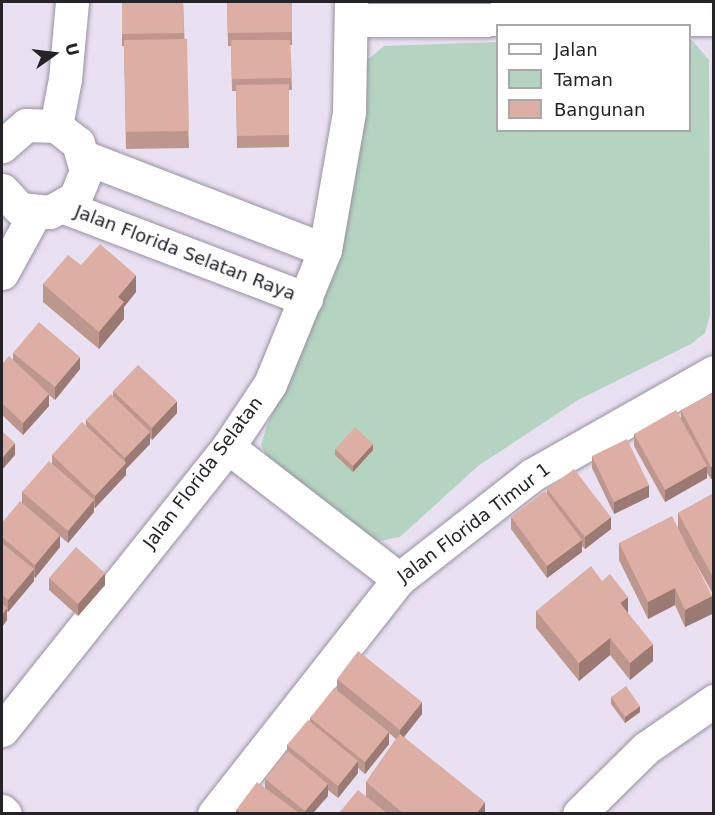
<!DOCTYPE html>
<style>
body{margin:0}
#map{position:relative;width:715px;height:815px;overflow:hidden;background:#e9e1f2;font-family:"DejaVu Sans",sans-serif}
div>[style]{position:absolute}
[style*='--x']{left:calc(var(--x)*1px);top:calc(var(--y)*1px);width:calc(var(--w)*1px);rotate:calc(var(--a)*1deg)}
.green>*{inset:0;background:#b4d4c1}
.roads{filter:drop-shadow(0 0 2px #9890a0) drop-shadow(0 0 2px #9890a0)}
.minor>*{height:33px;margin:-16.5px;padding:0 16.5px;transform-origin:16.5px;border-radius:16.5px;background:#fff}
.wall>*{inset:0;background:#bd968d}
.shaded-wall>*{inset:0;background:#9a7a73}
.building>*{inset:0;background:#dcaea4}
span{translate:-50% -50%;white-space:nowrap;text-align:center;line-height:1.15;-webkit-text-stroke:4.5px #fff;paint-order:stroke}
.street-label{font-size:18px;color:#252228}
.frame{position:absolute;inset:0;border:3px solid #252228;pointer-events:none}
.legend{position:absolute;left:496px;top:24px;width:195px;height:108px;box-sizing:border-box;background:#fff;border:2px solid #a8a7a9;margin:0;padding:8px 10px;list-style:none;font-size:18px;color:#252228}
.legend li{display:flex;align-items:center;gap:12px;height:30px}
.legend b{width:30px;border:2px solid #a8a7a9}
.north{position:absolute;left:24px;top:24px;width:60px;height:60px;-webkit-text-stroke:4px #fff;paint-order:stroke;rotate:76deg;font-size:16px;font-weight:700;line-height:24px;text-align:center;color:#252228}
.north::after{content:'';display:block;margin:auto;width:21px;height:27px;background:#252228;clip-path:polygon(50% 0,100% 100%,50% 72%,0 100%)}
</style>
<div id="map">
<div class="green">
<i style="clip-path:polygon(690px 38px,709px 60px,710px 315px,705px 333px,691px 344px,578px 400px,478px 466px,400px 537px,380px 541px,362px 532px,271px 463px,261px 445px,267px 425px,311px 332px,312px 257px,366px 61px,384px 46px,497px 42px,498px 130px,690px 130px)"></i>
</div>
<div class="roads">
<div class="minor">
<i style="--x:351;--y:20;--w:363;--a:-0.2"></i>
<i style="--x:56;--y:126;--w:48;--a:-79.2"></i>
<i style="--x:65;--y:79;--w:77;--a:-84.8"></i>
<i style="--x:2;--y:146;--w:32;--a:-41"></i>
<i style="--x:26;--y:125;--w:30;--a:2"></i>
<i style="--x:56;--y:126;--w:28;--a:38"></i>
<i style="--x:78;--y:143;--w:29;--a:74"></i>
<i style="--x:86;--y:171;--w:29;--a:112"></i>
<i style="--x:75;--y:198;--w:29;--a:151"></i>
<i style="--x:50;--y:212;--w:30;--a:-174"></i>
<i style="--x:20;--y:209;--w:26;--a:-133"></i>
<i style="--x:84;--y:157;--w:258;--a:21.1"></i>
<i style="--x:64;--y:207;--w:259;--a:20.8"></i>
<i style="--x:2;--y:273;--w:68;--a:-61.2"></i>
<i style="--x:228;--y:447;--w:216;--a:37.7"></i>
<i style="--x:2;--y:730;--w:362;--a:-51.4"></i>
<i style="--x:228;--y:447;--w:76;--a:-56.3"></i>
<i style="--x:270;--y:384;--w:145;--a:-67.7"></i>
<i style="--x:325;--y:250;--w:140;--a:-80.1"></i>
<i style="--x:349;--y:112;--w:110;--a:-89"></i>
<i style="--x:2;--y:811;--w:4;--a:45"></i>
<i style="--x:214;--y:814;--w:299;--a:-51.8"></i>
<i style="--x:399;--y:579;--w:169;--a:-38"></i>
<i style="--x:532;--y:475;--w:209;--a:-29.5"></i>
<i style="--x:579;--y:814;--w:94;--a:-44.6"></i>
<i style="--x:646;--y:748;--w:83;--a:-34.7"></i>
</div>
</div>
<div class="wall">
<i style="clip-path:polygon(122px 2px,183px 2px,189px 148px,126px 149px,124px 46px,122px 46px)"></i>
<i style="clip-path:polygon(227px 2px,292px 2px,292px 45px,290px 45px,292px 90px,289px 90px,289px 147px,237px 148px,236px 91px,232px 91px,231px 46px,228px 46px)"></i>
<i style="clip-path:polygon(81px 265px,136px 292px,124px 307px,124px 319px,99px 349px,43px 302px,43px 284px)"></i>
<i style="clip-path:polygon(13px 353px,80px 369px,55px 400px,49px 395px,49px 406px,23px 435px,2px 415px,2px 364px,13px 361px)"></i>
<i style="clip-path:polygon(113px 391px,177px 413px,152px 440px,150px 438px,150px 444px,126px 469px,126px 475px,95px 508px,94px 507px,94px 512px,68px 543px,60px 536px,60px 547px,35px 578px,34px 577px,34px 581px,8px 612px,7px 611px,7px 620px,2px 627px,2px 523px,22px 502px,22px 492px,52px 464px,52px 455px,86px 426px,86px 420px,113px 396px)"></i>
<i style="clip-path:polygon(714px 397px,714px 478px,711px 479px,707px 473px,707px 478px,665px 502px,634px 446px,634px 434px,681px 417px,681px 410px)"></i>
<i style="clip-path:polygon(335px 449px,373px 450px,353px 472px,335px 455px)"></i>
<i style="clip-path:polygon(592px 456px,649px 497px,614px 514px,592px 468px)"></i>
<i style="clip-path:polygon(547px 489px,611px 529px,585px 549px,582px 546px,582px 552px,547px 578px,511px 529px,511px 517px,547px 493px)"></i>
<i style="clip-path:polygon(714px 493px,714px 596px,684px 542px,712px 614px,685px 627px,675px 605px,648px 619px,619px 560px,619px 543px,678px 529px,678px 513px)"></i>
<i style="clip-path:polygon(49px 578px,105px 585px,78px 616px,49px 590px)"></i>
<i style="clip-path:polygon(536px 611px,628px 613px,653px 661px,630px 680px,610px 655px,579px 681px,536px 628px)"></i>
<i style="clip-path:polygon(337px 679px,422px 714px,404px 737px,485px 813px,339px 813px,366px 796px,366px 782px,396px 739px,389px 733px,389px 744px,365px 774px,358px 768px,358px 773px,338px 798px,328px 790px,328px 796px,313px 813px,236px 813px,236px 810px,265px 788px,265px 779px,287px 752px,287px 745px,310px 722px,310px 718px,337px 690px)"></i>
<i style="clip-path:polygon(611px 697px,640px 712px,625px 723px,611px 704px)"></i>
</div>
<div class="shaded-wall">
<i style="clip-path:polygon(136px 275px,136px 292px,124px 307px,124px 319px,99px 349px,99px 332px,118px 297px)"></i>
<i style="clip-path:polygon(80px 357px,80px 369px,55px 400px,55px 387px)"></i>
<i style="clip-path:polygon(49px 394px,49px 406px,23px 435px,23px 423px)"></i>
<i style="clip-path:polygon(177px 401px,177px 413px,152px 440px,152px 428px)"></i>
<i style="clip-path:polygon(150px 432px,150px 444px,126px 469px,126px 475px,95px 508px,95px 496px,125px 464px,125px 458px)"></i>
<i style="clip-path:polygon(15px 443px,15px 455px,2px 470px,2px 458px)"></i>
<i style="clip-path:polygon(373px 444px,373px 450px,353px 472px,353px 466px)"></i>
<i style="clip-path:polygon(707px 466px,707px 478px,665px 502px,665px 490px)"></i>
<i style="clip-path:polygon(714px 466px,714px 478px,711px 479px,711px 467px)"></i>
<i style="clip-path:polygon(649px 485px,649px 497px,614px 514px,614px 502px)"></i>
<i style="clip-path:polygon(94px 500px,94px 512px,68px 543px,68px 531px)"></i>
<i style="clip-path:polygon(611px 517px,611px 529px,585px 549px,585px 537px)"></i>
<i style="clip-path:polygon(60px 535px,60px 547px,35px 578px,35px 565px)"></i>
<i style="clip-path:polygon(582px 540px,582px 552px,547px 578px,547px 566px)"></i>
<i style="clip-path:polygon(34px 569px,34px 581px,8px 612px,8px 600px)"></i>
<i style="clip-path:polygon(105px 573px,105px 585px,78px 616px,78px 604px)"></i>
<i style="clip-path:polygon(675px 588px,675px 605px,648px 619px,648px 602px)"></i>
<i style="clip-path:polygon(712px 596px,712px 614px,685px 627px,685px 610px)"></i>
<i style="clip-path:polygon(628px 597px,628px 614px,620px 603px)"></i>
<i style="clip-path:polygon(7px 608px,7px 620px,2px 627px,2px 615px)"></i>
<i style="clip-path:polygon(610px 638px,610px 655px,579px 681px,579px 663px)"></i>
<i style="clip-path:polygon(653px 644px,653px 661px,630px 680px,630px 663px)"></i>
<i style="clip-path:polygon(422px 702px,422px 714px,400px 742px,400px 730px)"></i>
<i style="clip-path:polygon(640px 706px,640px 712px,625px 723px,625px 717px)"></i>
<i style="clip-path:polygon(389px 732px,389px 744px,365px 774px,365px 762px)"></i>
<i style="clip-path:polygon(358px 761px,358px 773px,338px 798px,338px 786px)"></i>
<i style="clip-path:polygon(328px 784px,328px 796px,313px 813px,305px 813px,305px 811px)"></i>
<i style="clip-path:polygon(485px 802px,485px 813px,477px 813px)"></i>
</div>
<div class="building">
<i style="clip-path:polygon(122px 2px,183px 2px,184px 33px,122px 34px)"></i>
<i style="clip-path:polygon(227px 2px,292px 2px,292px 32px,228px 33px)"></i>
<i style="clip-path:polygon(187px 39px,189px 131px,126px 132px,124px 40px)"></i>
<i style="clip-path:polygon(231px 40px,290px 40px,292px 78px,232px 79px)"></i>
<i style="clip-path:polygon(289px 84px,289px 135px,237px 136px,236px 85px)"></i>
<i style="clip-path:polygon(100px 244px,136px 275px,118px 297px,124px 302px,99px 332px,43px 284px,68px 255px,81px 265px)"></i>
<i style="clip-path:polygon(39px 322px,80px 357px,55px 387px,13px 353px)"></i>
<i style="clip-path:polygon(9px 356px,49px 394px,23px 423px,2px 403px,2px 364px)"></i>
<i style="clip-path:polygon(138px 365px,177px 401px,152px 428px,113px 391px)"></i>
<i style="clip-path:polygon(111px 394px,150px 432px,125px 458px,86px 420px)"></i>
<i style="clip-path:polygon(712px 394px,714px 397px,714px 466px,711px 467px,681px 410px)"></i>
<i style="clip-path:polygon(676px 410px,707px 466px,665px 490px,634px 434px)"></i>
<i style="clip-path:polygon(82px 422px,126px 463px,95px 496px,52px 455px)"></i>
<i style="clip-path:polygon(355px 427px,373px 444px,353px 466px,335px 449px)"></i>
<i style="clip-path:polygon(2px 431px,15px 443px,2px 458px)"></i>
<i style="clip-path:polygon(627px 439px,649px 485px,614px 502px,592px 456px)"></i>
<i style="clip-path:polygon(49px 461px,94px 500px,68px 531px,22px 492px)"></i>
<i style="clip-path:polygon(574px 469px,611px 517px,585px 537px,547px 489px)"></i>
<i style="clip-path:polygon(545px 491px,582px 540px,547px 566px,511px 517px)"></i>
<i style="clip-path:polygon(714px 493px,714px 579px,678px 513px)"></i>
<i style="clip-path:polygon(20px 501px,60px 535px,35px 565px,2px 537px,2px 523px)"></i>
<i style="clip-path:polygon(672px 516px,712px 596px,685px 610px,675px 588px,648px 602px,619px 543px)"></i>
<i style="clip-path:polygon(2px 543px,34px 569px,8px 600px,2px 594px)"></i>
<i style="clip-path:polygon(76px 547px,105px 573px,78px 604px,49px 578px)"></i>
<i style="clip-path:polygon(591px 566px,602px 581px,610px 574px,628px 597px,620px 603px,653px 644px,630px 663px,610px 638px,579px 663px,536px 611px)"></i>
<i style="clip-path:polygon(2px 603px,7px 608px,2px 615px)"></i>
<i style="clip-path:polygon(358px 651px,422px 702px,400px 730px,337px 679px)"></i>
<i style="clip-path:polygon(626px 686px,640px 706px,625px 717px,611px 697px)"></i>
<i style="clip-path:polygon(334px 688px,389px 732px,365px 762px,310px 718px)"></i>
<i style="clip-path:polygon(308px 720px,358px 761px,338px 786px,287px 745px)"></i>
<i style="clip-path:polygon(400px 734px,485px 802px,477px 813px,403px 813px,366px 782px)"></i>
<i style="clip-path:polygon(288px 751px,328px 784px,305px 811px,265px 779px)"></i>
<i style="clip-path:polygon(257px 782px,299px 813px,242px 813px,236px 810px)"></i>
<i style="clip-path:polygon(358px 790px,387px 813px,339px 813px)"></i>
</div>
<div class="street-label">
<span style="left:185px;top:253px;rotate:21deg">Jalan Florida Selatan Raya</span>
<span style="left:203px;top:473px;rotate:-53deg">Jalan Florida Selatan</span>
<span style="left:474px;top:523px;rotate:-37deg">Jalan Florida Timur 1</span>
</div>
<div class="frame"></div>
<ul class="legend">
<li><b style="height:8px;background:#fff"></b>Jalan</li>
<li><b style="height:16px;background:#b4d4c1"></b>Taman</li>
<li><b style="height:16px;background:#dcaea4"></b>Bangunan</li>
</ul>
<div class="north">U</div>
</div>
